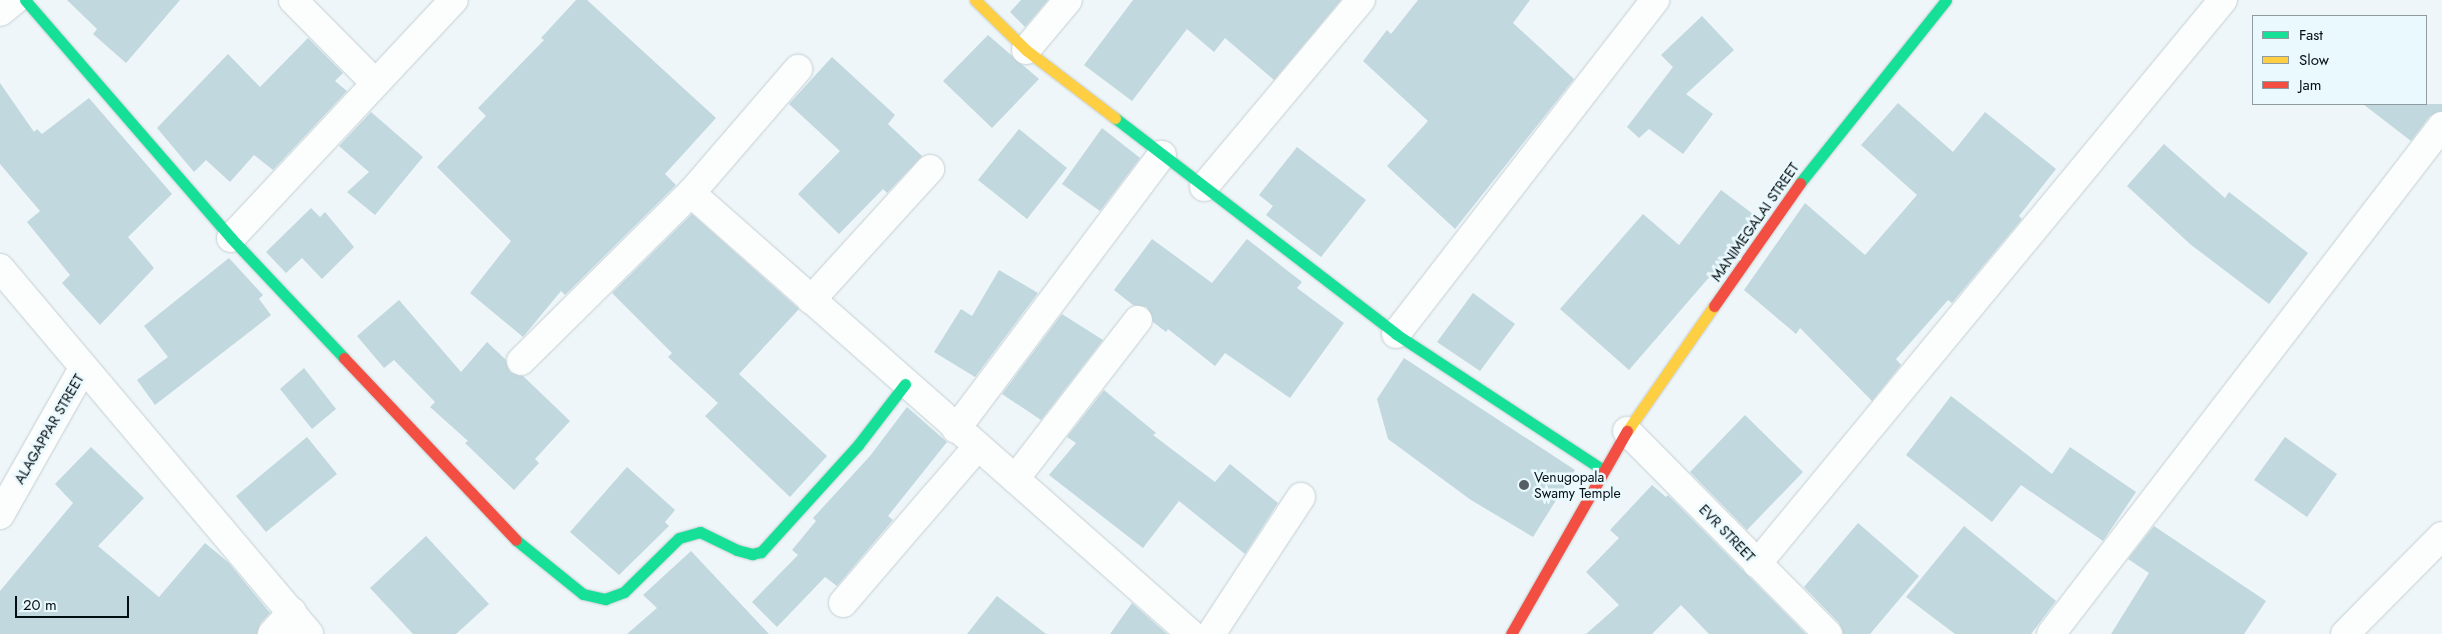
<!DOCTYPE html>
<style>
body{margin:0}
#map{position:relative;width:2442px;height:634px;overflow:hidden;background:#eef6f9;font-family:Jost,sans-serif}
div>[style]{position:absolute}
[style*='--x']{left:calc(var(--x)*1px);top:calc(var(--y)*1px);width:calc(var(--w)*1px);rotate:calc(var(--a)*1deg)}
.building>*{inset:0;background:#c0d8de}
.roads{filter:drop-shadow(0 0 1px #c5cfd2) drop-shadow(0 0 1px #c5cfd2)}
.street>*{height:28px;margin:-14px;padding:0 14px;transform-origin:14px;border-radius:14px;background:#fcfefe}
.fast>*{height:11px;margin:-5.5px;padding:0 5.5px;transform-origin:5.5px;border-radius:5.5px;background:#16e098}
.slow>*{height:11px;margin:-5.5px;padding:0 5.5px;transform-origin:5.5px;border-radius:5.5px;background:#ffcf43}
.jam>*{height:11px;margin:-5.5px;padding:0 5.5px;transform-origin:5.5px;border-radius:5.5px;background:#f24e42}
.dots>*{width:14px;height:14px;translate:-50% -50%;box-sizing:border-box;border:2px solid #eaf9fd;border-radius:50%}
span{translate:-50% -50%;white-space:nowrap;text-align:center;line-height:1.15;-webkit-text-stroke:5px #eaf9fd;paint-order:stroke}
.street-label{font-size:14px;color:#040f13}
.poi-label{font-size:14px;color:#040f13}
.left{translate:0 -50%;text-align:left}
.legend{position:absolute;left:2252px;top:15px;width:175px;height:90px;box-sizing:border-box;background:#eaf9fd;border:1px solid #8e9b9f;margin:0;padding:6px 9px;list-style:none;font-size:15px;color:#040f13}
.legend li{display:flex;align-items:center;gap:10px;height:25px}
.legend b{width:25px;border:1px solid #8e9b9f}
.scale{position:absolute;left:15px;top:596px;width:114px;height:22px;box-sizing:border-box;border:2px solid #040f13;border-top:0;padding-left:6px;font-size:15px;line-height:18px;white-space:nowrap;color:#040f13;-webkit-text-stroke:4px #eaf9fd;paint-order:stroke}
</style>
<div id="map">
<div class="building">
<i style="clip-path:polygon(67px 0,180px 0,126px 63px,93px 34px,97px 29px)"></i>
<i style="clip-path:polygon(576px 0,587px 0,716px 118px,665px 174px,676px 185px,671px 190px,565px 295px,561px 291px,523px 337px,470px 293px,511px 241px,437px 167px,486px 116px,478px 108px,544px 40px,541px 38px)"></i>
<i style="clip-path:polygon(1021px 0,1048px 0,1025px 27px,1010px 12px)"></i>
<i style="clip-path:polygon(1133px 0,1341px 0,1274px 80px,1225px 38px,1214px 52px,1187px 29px,1132px 101px,1084px 65px)"></i>
<i style="clip-path:polygon(1418px 0,1530px 0,1513px 23px,1574px 79px,1455px 229px,1387px 166px,1428px 121px,1363px 61px,1387px 30px,1391px 34px)"></i>
<i style="clip-path:polygon(1702px 16px,1734px 50px,1686px 94px,1713px 114px,1683px 154px,1649px 129px,1639px 138px,1627px 127px,1673px 67px,1661px 55px)"></i>
<i style="clip-path:polygon(988px 35px,1039px 79px,992px 128px,943px 81px)"></i>
<i style="clip-path:polygon(308px 38px,343px 73px,335px 81px,347px 91px,273px 170px,254px 155px,230px 182px,206px 160px,194px 172px,157px 128px,228px 54px,260px 87px)"></i>
<i style="clip-path:polygon(832px 57px,895px 115px,888px 124px,922px 156px,887px 193px,883px 189px,839px 234px,798px 194px,840px 151px,789px 104px)"></i>
<i style="clip-path:polygon(0 83px,34px 132px,37px 129px,42px 134px,89px 98px,172px 194px,128px 237px,154px 268px,100px 325px,62px 283px,70px 275px,27px 222px,40px 211px,0 164px)"></i>
<i style="clip-path:polygon(1898px 103px,1953px 152px,1985px 112px,2056px 169px,2019px 216px,2022px 219px,1956px 298px,1952px 303px,1948px 300px,1896px 359px,1901px 365px,1872px 401px,1800px 328px,1796px 334px,1744px 290px,1805px 203px,1865px 255px,1917px 195px,1861px 145px)"></i>
<i style="clip-path:polygon(2363px 104px,2442px 104px,2442px 111px,2430px 116px,2411px 141px)"></i>
<i style="clip-path:polygon(371px 112px,423px 157px,375px 215px,347px 192px,369px 172px,339px 146px)"></i>
<i style="clip-path:polygon(1102px 128px,1140px 158px,1100px 211px,1062px 184px)"></i>
<i style="clip-path:polygon(1019px 129px,1067px 168px,1027px 219px,978px 180px)"></i>
<i style="clip-path:polygon(2164px 144px,2225px 198px,2229px 192px,2308px 253px,2269px 304px,2190px 244px,2127px 186px)"></i>
<i style="clip-path:polygon(1297px 147px,1366px 200px,1321px 257px,1266px 215px,1273px 206px,1259px 195px)"></i>
<i style="clip-path:polygon(1721px 190px,1757px 217px,1721px 269px,1718px 267px,1629px 370px,1560px 309px,1643px 214px,1679px 245px)"></i>
<i style="clip-path:polygon(311px 208px,320px 217px,325px 212px,354px 247px,322px 279px,302px 258px,286px 273px,266px 252px)"></i>
<i style="clip-path:polygon(692px 214px,799px 309px,739px 374px,827px 456px,790px 497px,705px 416px,718px 403px,668px 357px,672px 353px,612px 293px)"></i>
<i style="clip-path:polygon(1152px 239px,1212px 283px,1247px 239px,1302px 282px,1297px 288px,1344px 323px,1290px 398px,1225px 353px,1215px 366px,1168px 329px,1166px 332px,1153px 322px,1147px 307px,1133px 305px,1114px 290px)"></i>
<i style="clip-path:polygon(229px 258px,263px 295px,259px 299px,271px 315px,155px 405px,137px 380px,168px 357px,144px 326px)"></i>
<i style="clip-path:polygon(999px 270px,1038px 293px,975px 377px,934px 352px,961px 309px,972px 316px)"></i>
<i style="clip-path:polygon(1473px 293px,1515px 324px,1480px 371px,1437px 342px)"></i>
<i style="clip-path:polygon(399px 300px,461px 372px,487px 342px,506px 360px,510px 372px,523px 376px,570px 421px,535px 459px,539px 463px,514px 490px,465px 443px,468px 441px,430px 407px,435px 402px,394px 360px,384px 368px,357px 336px)"></i>
<i style="clip-path:polygon(1062px 314px,1103px 340px,1041px 420px,1002px 394px)"></i>
<i style="clip-path:polygon(1404px 358px,1575px 470px,1533px 537px,1471px 500px,1388px 439px,1377px 399px)"></i>
<i style="clip-path:polygon(304px 368px,336px 409px,312px 429px,280px 389px)"></i>
<i style="clip-path:polygon(1104px 390px,1156px 433px,1153px 435px,1215px 482px,1230px 464px,1278px 503px,1245px 554px,1179px 501px,1143px 548px,1049px 475px,1076px 443px,1067px 437px)"></i>
<i style="clip-path:polygon(1951px 396px,2052px 474px,2070px 447px,2136px 492px,2103px 541px,2021px 485px,1992px 522px,1906px 455px)"></i>
<i style="clip-path:polygon(907px 407px,947px 442px,888px 516px,893px 520px,837px 586px,825px 577px,777px 627px,752px 602px,798px 555px,792px 550px,816px 521px,813px 518px,870px 456px)"></i>
<i style="clip-path:polygon(1745px 415px,1803px 472px,1747px 530px,1690px 472px)"></i>
<i style="clip-path:polygon(307px 437px,337px 474px,266px 532px,236px 496px)"></i>
<i style="clip-path:polygon(2285px 437px,2337px 474px,2307px 517px,2254px 480px)"></i>
<i style="clip-path:polygon(91px 447px,144px 498px,98px 546px,159px 597px,205px 543px,228px 562px,270px 613px,260px 624px,257px 634px,0 634px,0 591px,73px 503px,55px 484px)"></i>
<i style="clip-path:polygon(627px 467px,675px 510px,665px 522px,669px 526px,619px 575px,570px 532px)"></i>
<i style="clip-path:polygon(1652px 485px,1666px 497px,1668px 495px,1806px 634px,1709px 634px,1681px 605px,1652px 634px,1586px 634px,1619px 605px,1586px 572px,1619px 538px,1610px 530px)"></i>
<i style="clip-path:polygon(1858px 523px,1919px 576px,1870px 634px,1843px 634px,1839px 623px,1804px 587px)"></i>
<i style="clip-path:polygon(1964px 526px,2056px 601px,2031px 634px,1955px 634px,1906px 597px)"></i>
<i style="clip-path:polygon(2154px 526px,2266px 601px,2244px 634px,2111px 634px,2149px 573px,2128px 559px)"></i>
<i style="clip-path:polygon(426px 536px,489px 604px,456px 634px,413px 634px,370px 588px)"></i>
<i style="clip-path:polygon(691px 551px,769px 634px,627px 634px,657px 608px,643px 595px)"></i>
<i style="clip-path:polygon(997px 596px,1046px 634px,967px 634px)"></i>
<i style="clip-path:polygon(1132px 603px,1167px 634px,1110px 634px)"></i>
</div>
<div class="roads">
<div class="street">
<i style="--x:293;--y:0;--w:117;--a:45.3"></i>
<i style="--x:0;--y:12;--w:19;--a:-39"></i>
<i style="--x:1026;--y:50;--w:65;--a:-50"></i>
<i style="--x:1204;--y:187;--w:244;--a:-50"></i>
<i style="--x:691;--y:193;--w:667;--a:41.41"></i>
<i style="--x:231;--y:238;--w:326;--a:-46.9"></i>
<i style="--x:0;--y:268;--w:479;--a:49.8"></i>
<i style="--x:811;--y:300;--w:177;--a:-47.7"></i>
<i style="--x:1396;--y:334;--w:423;--a:-52.2"></i>
<i style="--x:521;--y:361;--w:239;--a:-44.7"></i>
<i style="--x:691;--y:193;--w:164;--a:-49.2"></i>
<i style="--x:956;--y:429;--w:343;--a:-53.1"></i>
<i style="--x:1627;--y:431;--w:286;--a:45.3"></i>
<i style="--x:1015;--y:479;--w:201;--a:-52.3"></i>
<i style="--x:0;--y:515;--w:169;--a:-60.5"></i>
<i style="--x:1757;--y:564;--w:732;--a:-50.44"></i>
<i style="--x:843;--y:603;--w:206;--a:-49.3"></i>
<i style="--x:272;--y:634;--w:30;--a:-48"></i>
<i style="--x:1211;--y:634;--w:164;--a:-56.7"></i>
<i style="--x:2051;--y:634;--w:641;--a:-52.42"></i>
<i style="--x:2345;--y:634;--w:138;--a:-45.3"></i>
</div>
<div class="fast">
<i style="--x:25;--y:0;--w:315;--a:49.1"></i>
<i style="--x:231;--y:238;--w:165;--a:46.7"></i>
<i style="--x:1115;--y:118;--w:354;--a:37.5"></i>
<i style="--x:1396;--y:334;--w:248;--a:33.3"></i>
<i style="--x:1800;--y:183;--w:234;--a:-51.4"></i>
<i style="--x:516;--y:540;--w:86;--a:38.9"></i>
<i style="--x:583;--y:594;--w:23;--a:13"></i>
<i style="--x:605;--y:599;--w:20;--a:-20"></i>
<i style="--x:624;--y:592;--w:77;--a:-44.5"></i>
<i style="--x:679;--y:538;--w:22;--a:-16"></i>
<i style="--x:700;--y:532;--w:41;--a:25.9"></i>
<i style="--x:737;--y:550;--w:16;--a:15"></i>
<i style="--x:752;--y:554;--w:9;--a:-13"></i>
<i style="--x:761;--y:552;--w:144;--a:-47.8"></i>
<i style="--x:858;--y:445;--w:77;--a:-52.4"></i>
</div>
<div class="slow">
<i style="--x:975;--y:0;--w:71;--a:44.4"></i>
<i style="--x:1026;--y:50;--w:112;--a:37.4"></i>
<i style="--x:1627;--y:431;--w:152;--a:-55.2"></i>
</div>
<div class="jam">
<i style="--x:1714;--y:306;--w:150;--a:-55"></i>
<i style="--x:344;--y:358;--w:250;--a:46.6"></i>
<i style="--x:1511;--y:634;--w:234;--a:-60.3"></i>
</div>
</div>
<div class="dots">
<i style="left:1524px;top:485px;background:#566064"></i>
</div>
<div class="street-label">
<span style="left:1755px;top:222px;rotate:-55deg">MANIMEGALAI STREET</span>
<span style="left:49px;top:429px;rotate:-60deg">ALAGAPPAR STREET</span>
<span style="left:1727px;top:533px;rotate:46deg">EVR STREET</span>
</div>
<div class="poi-label">
<span class="left" style="left:1534px;top:485px">Venugopala<br>Swamy Temple</span>
</div>
<ul class="legend">
<li><b style="height:6px;background:#16e098"></b>Fast</li>
<li><b style="height:6px;background:#ffcf43"></b>Slow</li>
<li><b style="height:6px;background:#f24e42"></b>Jam</li>
</ul>
<div class="scale">20 m</div>
</div>
